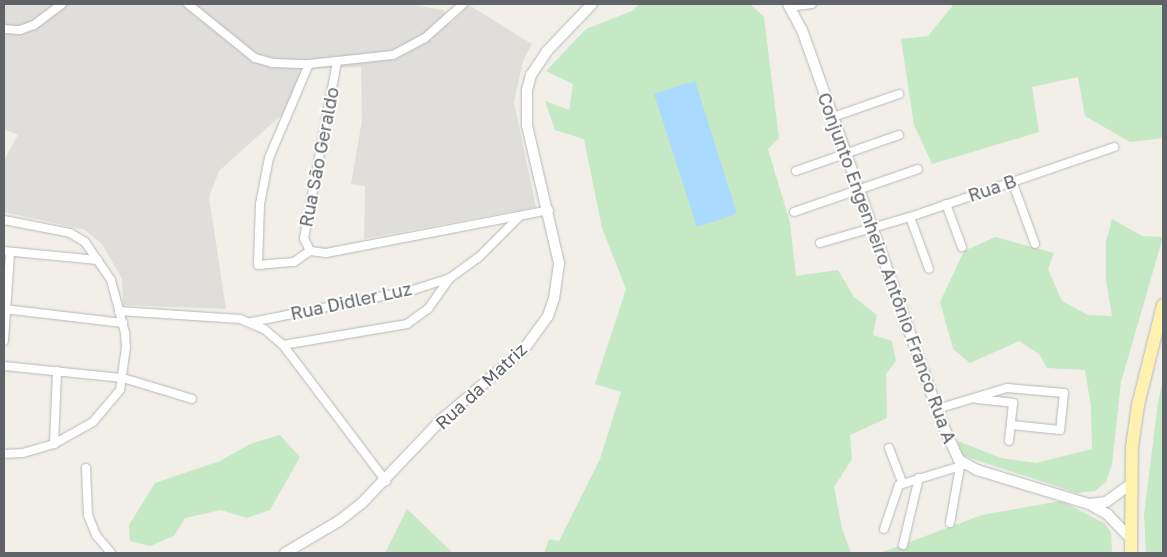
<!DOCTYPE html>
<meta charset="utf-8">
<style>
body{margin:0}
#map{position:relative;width:1167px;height:557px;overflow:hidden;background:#f1efe8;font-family:"Golos Text",sans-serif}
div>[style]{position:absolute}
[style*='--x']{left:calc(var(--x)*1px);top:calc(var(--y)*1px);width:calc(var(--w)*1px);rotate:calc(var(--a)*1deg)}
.industrial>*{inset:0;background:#e0deda}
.green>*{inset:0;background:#c5e8c5}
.water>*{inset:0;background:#aadaff}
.roads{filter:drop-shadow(0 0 1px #b5b8bc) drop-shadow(0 0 1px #b5b8bc)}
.minor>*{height:8px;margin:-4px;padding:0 4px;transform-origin:4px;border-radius:4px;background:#fff}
.tertiary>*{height:10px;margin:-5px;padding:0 5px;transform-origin:5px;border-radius:5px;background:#fff}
.primary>*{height:12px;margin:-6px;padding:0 6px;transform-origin:6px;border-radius:6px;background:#fff2af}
span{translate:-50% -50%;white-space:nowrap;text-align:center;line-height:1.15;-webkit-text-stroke:4px #fff;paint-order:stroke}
.street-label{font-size:18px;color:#5f6368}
.frame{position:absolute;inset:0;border:5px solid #5f6368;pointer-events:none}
</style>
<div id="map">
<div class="industrial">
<i style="clip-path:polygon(4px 4px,406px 4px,444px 10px,447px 21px,451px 23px,469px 5px,532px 44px,523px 61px,514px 102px,536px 207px,364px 239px,365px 186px,351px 184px,362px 120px,361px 67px,306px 69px,288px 109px,219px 171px,209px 197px,226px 309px,123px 305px,122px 279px,102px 244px,85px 230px,4px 212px,4px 160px,18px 135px,4px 129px)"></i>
</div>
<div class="green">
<i style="clip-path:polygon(639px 4px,750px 4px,764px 17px,779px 138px,768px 149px,790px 223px,796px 276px,838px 270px,854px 297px,877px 315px,873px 335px,892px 341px,896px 361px,886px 374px,887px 418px,850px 435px,852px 459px,834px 487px,842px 528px,851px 553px,544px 553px,549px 539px,559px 541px,600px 459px,621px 392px,595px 384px,626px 289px,602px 228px,584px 139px,555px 130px,545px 101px,569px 110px,573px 84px,546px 71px,586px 29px,632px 11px)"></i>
<i style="clip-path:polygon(954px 4px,1163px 4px,1163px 138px,1130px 142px,1085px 116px,1078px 77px,1032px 87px,1039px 132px,932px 164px,914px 125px,901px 39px,928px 36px)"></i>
<i style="clip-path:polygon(1112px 219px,1142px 236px,1163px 237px,1121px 382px,1112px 465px,1106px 482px,1095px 491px,1077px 493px,961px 455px,958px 441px,1001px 458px,1036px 463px,1092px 449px,1091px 407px,1085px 370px,1047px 368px,1039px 354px,1019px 341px,970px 363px,953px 349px,940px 302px,964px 251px,995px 237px,1054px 253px,1048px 269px,1062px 301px,1088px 315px,1112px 316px,1106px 281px,1106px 242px)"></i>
<i style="clip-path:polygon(1163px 380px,1163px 553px,1146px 553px,1144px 515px,1158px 402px)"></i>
<i style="clip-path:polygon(280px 435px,300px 457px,270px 510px,247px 518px,221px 510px,185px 518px,174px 536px,150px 546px,130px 541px,129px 525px,155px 483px,220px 461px,250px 444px)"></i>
<i style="clip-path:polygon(1061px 501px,1104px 523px,1111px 532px,1112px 553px,880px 553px,982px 515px)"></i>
<i style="clip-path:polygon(407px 509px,453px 553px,385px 553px)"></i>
</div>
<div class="water">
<i style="clip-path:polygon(695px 81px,737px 214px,697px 227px,654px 94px)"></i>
</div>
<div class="roads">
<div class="minor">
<i style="--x:188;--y:4;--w:86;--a:38.9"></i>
<i style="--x:255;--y:58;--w:18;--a:16"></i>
<i style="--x:272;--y:63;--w:37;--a:2"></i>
<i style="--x:309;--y:64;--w:84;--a:-6.1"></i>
<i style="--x:393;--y:55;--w:36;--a:-28"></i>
<i style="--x:425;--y:38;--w:51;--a:-41.8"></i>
<i style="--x:790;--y:7;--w:22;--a:-8"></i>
<i style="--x:4;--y:29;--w:16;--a:4"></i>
<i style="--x:20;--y:30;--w:15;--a:-20"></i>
<i style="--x:34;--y:25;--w:35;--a:-37"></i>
<i style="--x:309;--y:64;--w:102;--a:113.1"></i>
<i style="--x:269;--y:158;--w:47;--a:101.1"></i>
<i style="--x:260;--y:204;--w:61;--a:91.9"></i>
<i style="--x:258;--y:265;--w:36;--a:-5"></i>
<i style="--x:294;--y:262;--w:19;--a:-35"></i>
<i style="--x:833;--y:117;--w:70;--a:-19.2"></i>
<i style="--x:796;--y:171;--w:109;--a:-19.3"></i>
<i style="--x:1012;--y:181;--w:67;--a:69.9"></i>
<i style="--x:946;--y:204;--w:46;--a:69.6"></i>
<i style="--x:794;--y:212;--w:131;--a:-19.1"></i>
<i style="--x:910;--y:217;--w:55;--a:69.9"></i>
<i style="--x:4;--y:220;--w:67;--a:11.1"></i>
<i style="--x:70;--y:233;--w:17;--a:31"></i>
<i style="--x:85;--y:242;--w:46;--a:55.6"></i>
<i style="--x:111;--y:280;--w:55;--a:75.2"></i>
<i style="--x:125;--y:333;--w:14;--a:86"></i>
<i style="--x:126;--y:347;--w:43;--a:97.9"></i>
<i style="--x:120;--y:390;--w:42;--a:130.2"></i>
<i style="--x:93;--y:422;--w:45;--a:150.6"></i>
<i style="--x:54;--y:444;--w:32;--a:164"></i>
<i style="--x:23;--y:453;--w:19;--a:177"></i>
<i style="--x:820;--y:243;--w:94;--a:-16.1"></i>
<i style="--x:910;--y:217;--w:216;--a:-18.9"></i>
<i style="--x:4;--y:251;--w:94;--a:5.5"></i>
<i style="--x:310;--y:251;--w:16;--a:7"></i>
<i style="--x:326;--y:253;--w:227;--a:-10.9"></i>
<i style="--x:310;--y:251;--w:14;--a:-115"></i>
<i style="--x:304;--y:238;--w:180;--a:-79.4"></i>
<i style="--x:4;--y:309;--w:120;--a:6.7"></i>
<i style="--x:119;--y:311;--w:121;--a:3.8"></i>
<i style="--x:240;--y:319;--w:26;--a:23"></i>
<i style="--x:264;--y:329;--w:25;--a:40"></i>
<i style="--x:283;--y:345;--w:171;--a:52.9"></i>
<i style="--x:252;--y:322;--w:164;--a:-11.2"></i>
<i style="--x:413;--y:290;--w:39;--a:-18"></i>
<i style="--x:450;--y:278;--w:34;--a:-36"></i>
<i style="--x:478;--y:258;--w:58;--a:-45"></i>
<i style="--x:4;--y:341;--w:89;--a:-86.1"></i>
<i style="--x:283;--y:345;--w:126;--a:-9.6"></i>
<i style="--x:407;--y:324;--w:26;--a:-36"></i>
<i style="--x:428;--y:309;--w:38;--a:-55"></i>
<i style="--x:4;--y:366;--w:120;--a:5.8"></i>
<i style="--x:123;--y:378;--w:72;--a:16.9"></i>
<i style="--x:977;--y:399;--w:36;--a:6"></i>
<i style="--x:1013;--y:403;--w:38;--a:96"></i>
<i style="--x:937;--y:409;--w:73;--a:-16.7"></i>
<i style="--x:1007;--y:388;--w:57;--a:5"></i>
<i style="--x:1064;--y:393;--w:37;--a:96"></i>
<i style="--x:1060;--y:430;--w:49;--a:-174.2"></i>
<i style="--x:54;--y:444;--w:73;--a:-87.6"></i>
<i style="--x:889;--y:448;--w:36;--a:69"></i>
<i style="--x:86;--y:468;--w:47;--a:87.6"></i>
<i style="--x:88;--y:515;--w:22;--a:68"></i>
<i style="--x:96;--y:535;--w:23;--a:50"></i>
<i style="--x:950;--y:523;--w:57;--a:-79.9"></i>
<i style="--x:884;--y:529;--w:46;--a:-71.2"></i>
<i style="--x:899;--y:485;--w:68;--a:-17.1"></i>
<i style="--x:903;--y:545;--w:69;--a:-76.6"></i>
</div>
<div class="tertiary">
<i style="--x:788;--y:4;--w:30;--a:62"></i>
<i style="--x:802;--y:30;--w:415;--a:70.4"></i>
<i style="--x:941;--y:421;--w:43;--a:65.2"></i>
<i style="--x:959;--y:460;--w:21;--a:29"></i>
<i style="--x:977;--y:470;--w:117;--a:16.9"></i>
<i style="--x:1089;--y:504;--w:21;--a:29"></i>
<i style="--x:1107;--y:514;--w:33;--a:46"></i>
<i style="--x:1090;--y:504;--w:16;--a:-7"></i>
<i style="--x:1106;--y:502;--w:29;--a:-36"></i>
<i style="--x:285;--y:553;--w:63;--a:-30.7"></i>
<i style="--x:339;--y:521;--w:29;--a:-38"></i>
<i style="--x:362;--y:503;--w:115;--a:-46.4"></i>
<i style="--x:441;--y:420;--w:109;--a:-40.5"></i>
<i style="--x:524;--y:349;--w:41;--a:-54"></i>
<i style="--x:548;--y:316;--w:18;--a:-71"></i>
<i style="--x:554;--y:299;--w:36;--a:-82"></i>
<i style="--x:559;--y:263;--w:142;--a:-103.1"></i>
<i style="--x:527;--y:125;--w:35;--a:-90"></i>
<i style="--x:527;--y:90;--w:16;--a:-75"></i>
<i style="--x:531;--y:75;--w:29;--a:-56"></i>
<i style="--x:547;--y:51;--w:65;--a:-46.2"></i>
</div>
<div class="primary">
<i style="--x:1131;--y:553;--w:106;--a:-89.5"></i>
<i style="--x:1132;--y:447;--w:42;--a:-81.9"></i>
<i style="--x:1138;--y:405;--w:103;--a:-76"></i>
</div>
</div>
<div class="street-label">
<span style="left:319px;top:157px;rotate:-79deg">Rua São Geraldo</span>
<span style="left:992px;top:188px;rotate:-19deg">Rua B</span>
<span style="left:887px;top:268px;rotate:70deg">Conjunto Engenheiro Antônio Franco Rua A</span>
<span style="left:351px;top:301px;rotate:-12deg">Rua Didler Luz</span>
<span style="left:481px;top:386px;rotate:-43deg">Rua da Matriz</span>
</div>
<div class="frame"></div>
</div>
